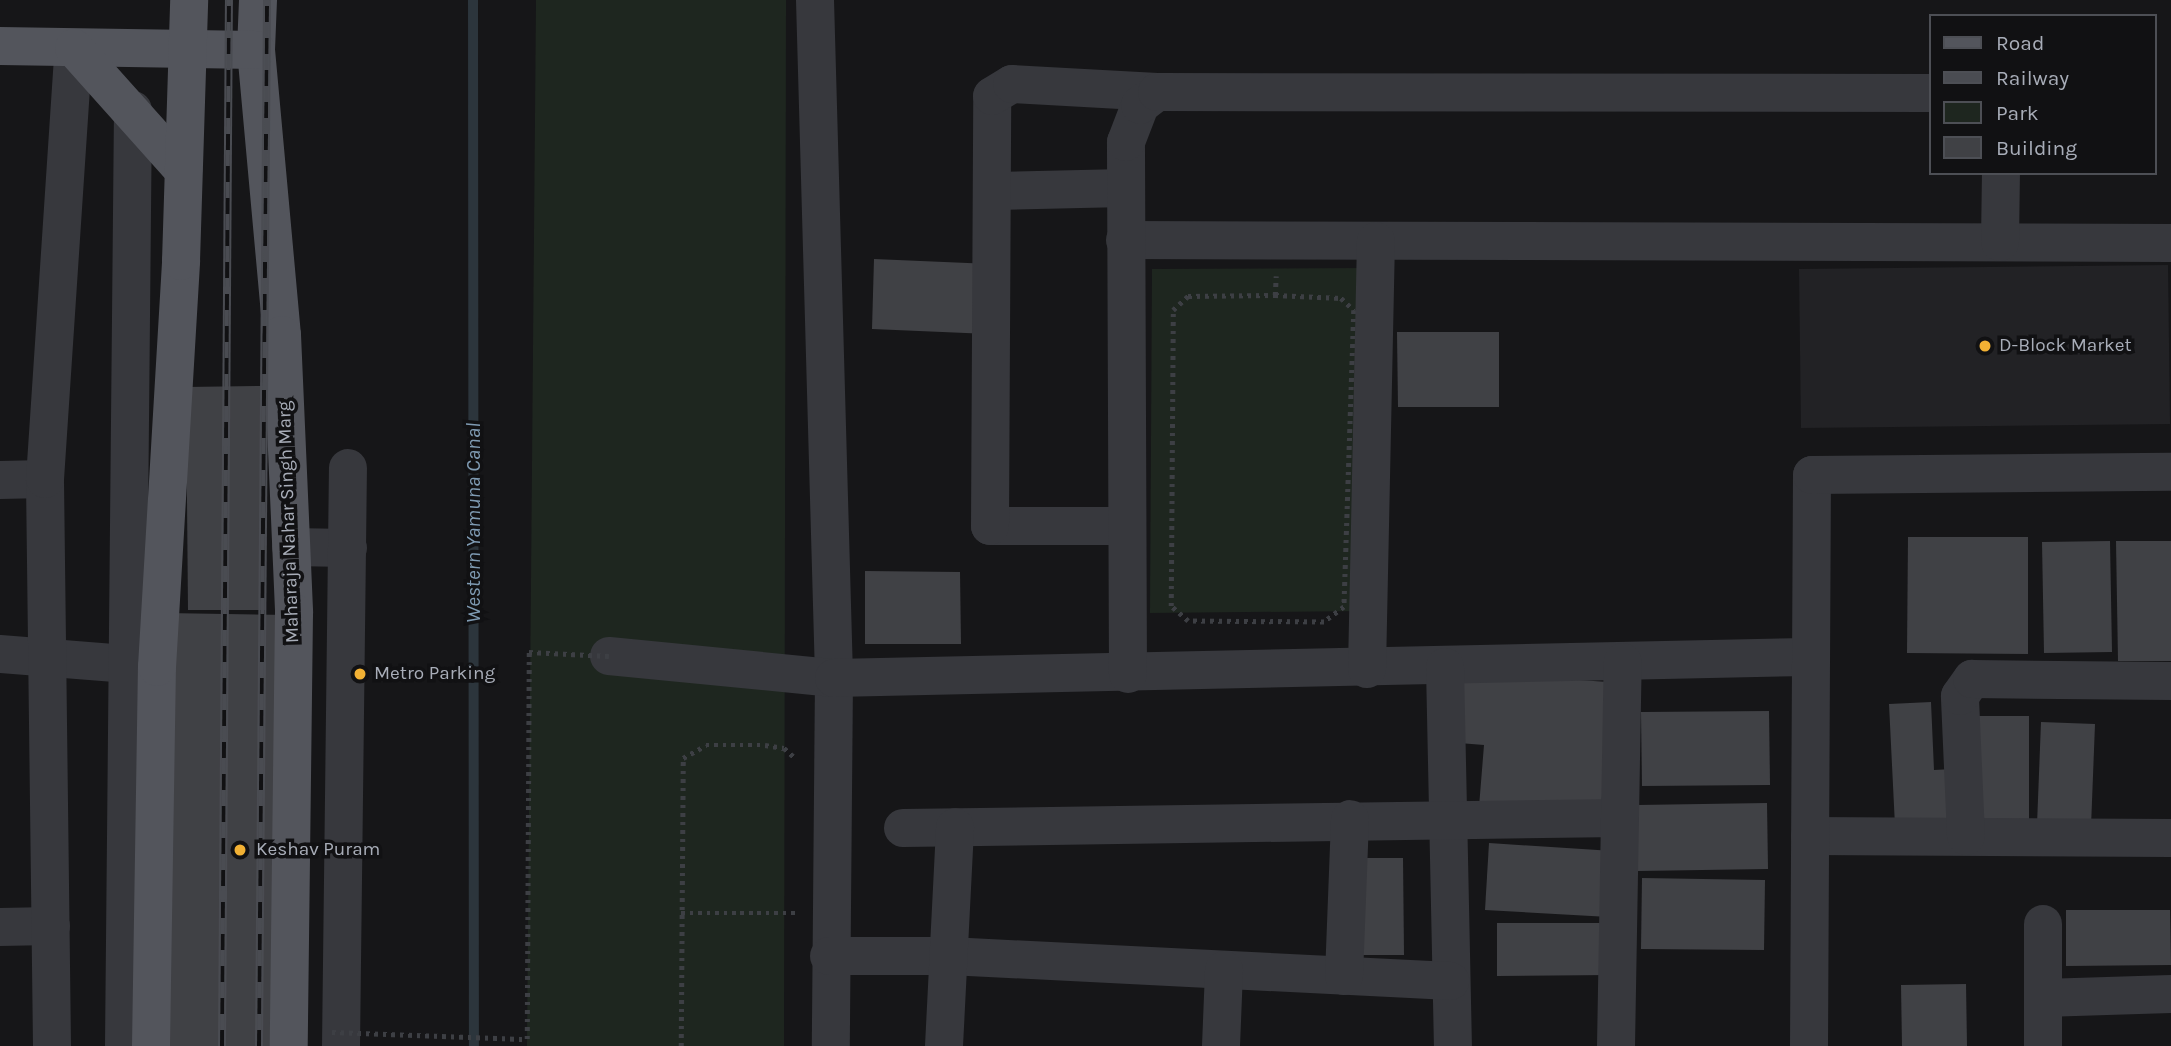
<!DOCTYPE html>
<style>
body{margin:0}
#map{position:relative;width:2171px;height:1046px;overflow:hidden;background:#161618;font-family:Karla,sans-serif}
div>[style]{position:absolute}
[style*='--x']{left:calc(var(--x)*1px);top:calc(var(--y)*1px);width:calc(var(--w)*1px);rotate:calc(var(--a)*1deg)}
.built>*{inset:0;background:#222225}
.green>*{inset:0;background:#1e261f}
.stream>*{height:10px;margin:-5px;padding:0 5px;transform-origin:5px;border-radius:5px;background:#2c353c}
.building>*{inset:0;background:#404145}
.path>*{height:4.5px;margin-top:-2.25px;transform-origin:0;background:repeating-linear-gradient(90deg,#3d3f44 0 3.5px,transparent 0 8.5px)}
.minor>*{height:38px;margin:-19px;padding:0 19px;transform-origin:19px;border-radius:19px;background:#37383d}
.major>*{height:38px;margin:-19px;padding:0 19px;transform-origin:19px;border-radius:19px;background:#53555c}
.rail>*{height:8px;margin-top:-4px;transform-origin:0;background:repeating-linear-gradient(90deg,#111113 0 16px,#4a4c52 0 32px);box-sizing:border-box;border-block:2px solid #4a4c52}
.path-bridge>*{height:4.5px;margin-top:-2.25px;transform-origin:0;background:repeating-linear-gradient(90deg,#3d3f44 0 3.5px,transparent 0 8.5px)}
.dots>*{width:19px;height:19px;translate:-50% -50%;box-sizing:border-box;border:4px solid #111113;border-radius:50%}
span{translate:-50% -50%;white-space:nowrap;text-align:center;line-height:1.15;-webkit-text-stroke:7px #111113;paint-order:stroke}
.poi-label{font-size:19px;color:#a8adb8}
.left{translate:0 -50%;text-align:left}
.street-label{font-size:19px;color:#a8adb8}
.water-label{font-size:21px;color:#7f9bb3;font-style:italic}
.legend{position:absolute;left:1929px;top:14px;width:228px;height:161px;box-sizing:border-box;background:#111113;border:2px solid #4d4f55;margin:0;padding:9px 12px;list-style:none;font-size:21px;color:#a8adb8}
.legend li{display:flex;align-items:center;gap:14px;height:35px}
.legend b{width:35px;border:2px solid #4d4f55}
</style>
<div id="map">
<div class="built">
<i style="clip-path:polygon(2168px 265px,2170px 424px,1801px 428px,1799px 269px)"></i>
</div>
<div class="green">
<i style="clip-path:polygon(536px 0,786px 0,784px 1046px,527px 1046px)"></i>
<i style="clip-path:polygon(1367px 268px,1364px 611px,1150px 613px,1152px 269px)"></i>
</div>
<div class="stream">
<i style="--x:473;--y:0;--w:1046;--a:89.95"></i>
</div>
<div class="building">
<i style="clip-path:polygon(874px 259px,991px 264px,989px 334px,872px 329px)"></i>
<i style="clip-path:polygon(1397px 332px,1499px 332px,1499px 407px,1398px 407px)"></i>
<i style="clip-path:polygon(263px 386px,265px 610px,188px 610px,186px 387px)"></i>
<i style="clip-path:polygon(1908px 537px,2028px 537px,2028px 654px,1907px 653px)"></i>
<i style="clip-path:polygon(2110px 541px,2112px 652px,2044px 653px,2042px 542px)"></i>
<i style="clip-path:polygon(2116px 541px,2171px 541px,2171px 661px,2118px 661px)"></i>
<i style="clip-path:polygon(865px 571px,960px 572px,961px 644px,865px 644px)"></i>
<i style="clip-path:polygon(165px 613px,291px 615px,284px 1046px,158px 1046px)"></i>
<i style="clip-path:polygon(1464px 672px,1608px 682px,1601px 816px,1479px 807px,1484px 745px,1459px 743px)"></i>
<i style="clip-path:polygon(1931px 702px,1934px 770px,1953px 769px,1956px 823px,1895px 826px,1889px 704px)"></i>
<i style="clip-path:polygon(1769px 711px,1770px 785px,1642px 786px,1641px 712px)"></i>
<i style="clip-path:polygon(1974px 716px,2029px 716px,2029px 821px,1974px 821px)"></i>
<i style="clip-path:polygon(2041px 722px,2095px 724px,2091px 827px,2037px 825px)"></i>
<i style="clip-path:polygon(1767px 803px,1768px 869px,1638px 871px,1637px 805px)"></i>
<i style="clip-path:polygon(1489px 843px,1613px 851px,1609px 917px,1485px 910px)"></i>
<i style="clip-path:polygon(1360px 858px,1403px 858px,1404px 955px,1360px 955px)"></i>
<i style="clip-path:polygon(1642px 878px,1765px 880px,1764px 950px,1641px 949px)"></i>
<i style="clip-path:polygon(2066px 910px,2170px 910px,2171px 965px,2066px 966px)"></i>
<i style="clip-path:polygon(1497px 923px,1611px 923px,1611px 975px,1497px 976px)"></i>
<i style="clip-path:polygon(1966px 984px,1967px 1046px,1902px 1046px,1901px 985px)"></i>
</div>
<div class="path">
<i style="--x:1275;--y:295;--w:66;--a:2.6"></i>
<i style="--x:1341;--y:298;--w:18;--a:43"></i>
<i style="--x:1354;--y:310;--w:297;--a:91.9"></i>
<i style="--x:1344;--y:607;--w:25;--a:143"></i>
<i style="--x:1324;--y:622;--w:136;--a:-179.6"></i>
<i style="--x:1188;--y:621;--w:23;--a:-139"></i>
<i style="--x:1171;--y:606;--w:296;--a:-89.6"></i>
<i style="--x:1173;--y:310;--w:21;--a:-43"></i>
<i style="--x:1188;--y:296;--w:87;--a:-0.7"></i>
<i style="--x:1275;--y:295;--w:19;--a:-87"></i>
<i style="--x:681;--y:913;--w:115;--a:0"></i>
<i style="--x:681;--y:1046;--w:288;--a:-89.6"></i>
<i style="--x:683;--y:758;--w:26;--a:-29"></i>
<i style="--x:706;--y:745;--w:59;--a:0"></i>
<i style="--x:765;--y:745;--w:19;--a:9"></i>
<i style="--x:784;--y:748;--w:15;--a:42"></i>
</div>
<div class="minor">
<i style="--x:815;--y:0;--w:678;--a:88.39"></i>
<i style="--x:834;--y:678;--w:368;--a:90.5"></i>
<i style="--x:994;--y:191;--w:131;--a:-1.3"></i>
<i style="--x:1125;--y:240;--w:1046;--a:0.16"></i>
<i style="--x:2000;--y:242;--w:69;--a:-89.2"></i>
<i style="--x:0;--y:480;--w:45;--a:-1.3"></i>
<i style="--x:1127;--y:526;--w:137;--a:180"></i>
<i style="--x:990;--y:526;--w:430;--a:-89.7"></i>
<i style="--x:992;--y:96;--w:23;--a:-31"></i>
<i style="--x:1012;--y:84;--w:145;--a:3.2"></i>
<i style="--x:291;--y:547;--w:57;--a:1"></i>
<i style="--x:0;--y:654;--w:151;--a:4.5"></i>
<i style="--x:609;--y:656;--w:226;--a:5.6"></i>
<i style="--x:834;--y:678;--w:974;--a:-1.24"></i>
<i style="--x:1445;--y:667;--w:379;--a:88.8"></i>
<i style="--x:1367;--y:669;--w:428;--a:-88.8"></i>
<i style="--x:1128;--y:674;--w:532;--a:-90.22"></i>
<i style="--x:1126;--y:142;--w:40;--a:-69"></i>
<i style="--x:1140;--y:105;--w:21;--a:-37"></i>
<i style="--x:1157;--y:92;--w:774;--a:0.07"></i>
<i style="--x:903;--y:828;--w:717;--a:-0.8"></i>
<i style="--x:1810;--y:836;--w:361;--a:0.3"></i>
<i style="--x:1966;--y:836;--w:140;--a:-92.5"></i>
<i style="--x:1960;--y:696;--w:21;--a:-55"></i>
<i style="--x:1972;--y:679;--w:199;--a:0.6"></i>
<i style="--x:0;--y:927;--w:51;--a:-1.1"></i>
<i style="--x:829;--y:956;--w:120;--a:0"></i>
<i style="--x:949;--y:956;--w:502;--a:2.86"></i>
<i style="--x:1344;--y:976;--w:157;--a:-87.8"></i>
<i style="--x:2043;--y:998;--w:128;--a:-1.8"></i>
<i style="--x:52;--y:1046;--w:567;--a:-90.71"></i>
<i style="--x:45;--y:479;--w:432;--a:-86.2"></i>
<i style="--x:124;--y:1046;--w:936;--a:-89.45"></i>
<i style="--x:341;--y:1046;--w:578;--a:-89.31"></i>
<i style="--x:944;--y:1046;--w:219;--a:-87.1"></i>
<i style="--x:1221;--y:1046;--w:76;--a:-87.7"></i>
<i style="--x:1616;--y:1046;--w:384;--a:-89"></i>
<i style="--x:1809;--y:1046;--w:571;--a:-89.7"></i>
<i style="--x:1812;--y:475;--w:359;--a:-0.5"></i>
<i style="--x:2043;--y:1046;--w:122;--a:-90"></i>
</div>
<div class="major">
<i style="--x:258;--y:0;--w:50;--a:92.3"></i>
<i style="--x:256;--y:50;--w:286;--a:84.8"></i>
<i style="--x:282;--y:335;--w:278;--a:87.5"></i>
<i style="--x:294;--y:613;--w:433;--a:90.7"></i>
<i style="--x:0;--y:46;--w:256;--a:0.9"></i>
<i style="--x:74;--y:48;--w:164;--a:48.2"></i>
<i style="--x:151;--y:1046;--w:379;--a:-89.1"></i>
<i style="--x:157;--y:667;--w:407;--a:-86.6"></i>
<i style="--x:181;--y:261;--w:261;--a:-88.2"></i>
</div>
<div class="rail">
<i style="--x:222;--y:1046;--w:1046;--a:-89.62"></i>
<i style="--x:259;--y:1046;--w:1046;--a:-89.56"></i>
</div>
<div class="path-bridge">
<i style="--x:332;--y:1032;--w:195;--a:2.1"></i>
<i style="--x:527;--y:1039;--w:387;--a:-89.7"></i>
<i style="--x:529;--y:652;--w:80;--a:2.9"></i>
</div>
<div class="dots">
<i style="left:1985px;top:346px;background:#f2b134"></i>
<i style="left:360px;top:674px;background:#f2b134"></i>
<i style="left:240px;top:850px;background:#f2b134"></i>
</div>
<div class="poi-label">
<span class="left" style="left:1999px;top:346px">D-Block Market</span>
<span class="left" style="left:374px;top:674px">Metro Parking</span>
<span class="left" style="left:256px;top:850px">Keshav Puram</span>
</div>
<div class="street-label">
<span style="left:289px;top:522px;rotate:-92deg">Maharaja Nahar Singh Marg</span>
</div>
<div class="water-label">
<span style="left:473px;top:523px;rotate:-90deg">Western Yamuna Canal</span>
</div>
<ul class="legend">
<li><b style="height:9px;background:#53555c"></b>Road</li>
<li><b style="height:9px;background:#4a4c52"></b>Railway</li>
<li><b style="height:19px;background:#1e261f"></b>Park</li>
<li><b style="height:19px;background:#404145"></b>Building</li>
</ul>
</div>
